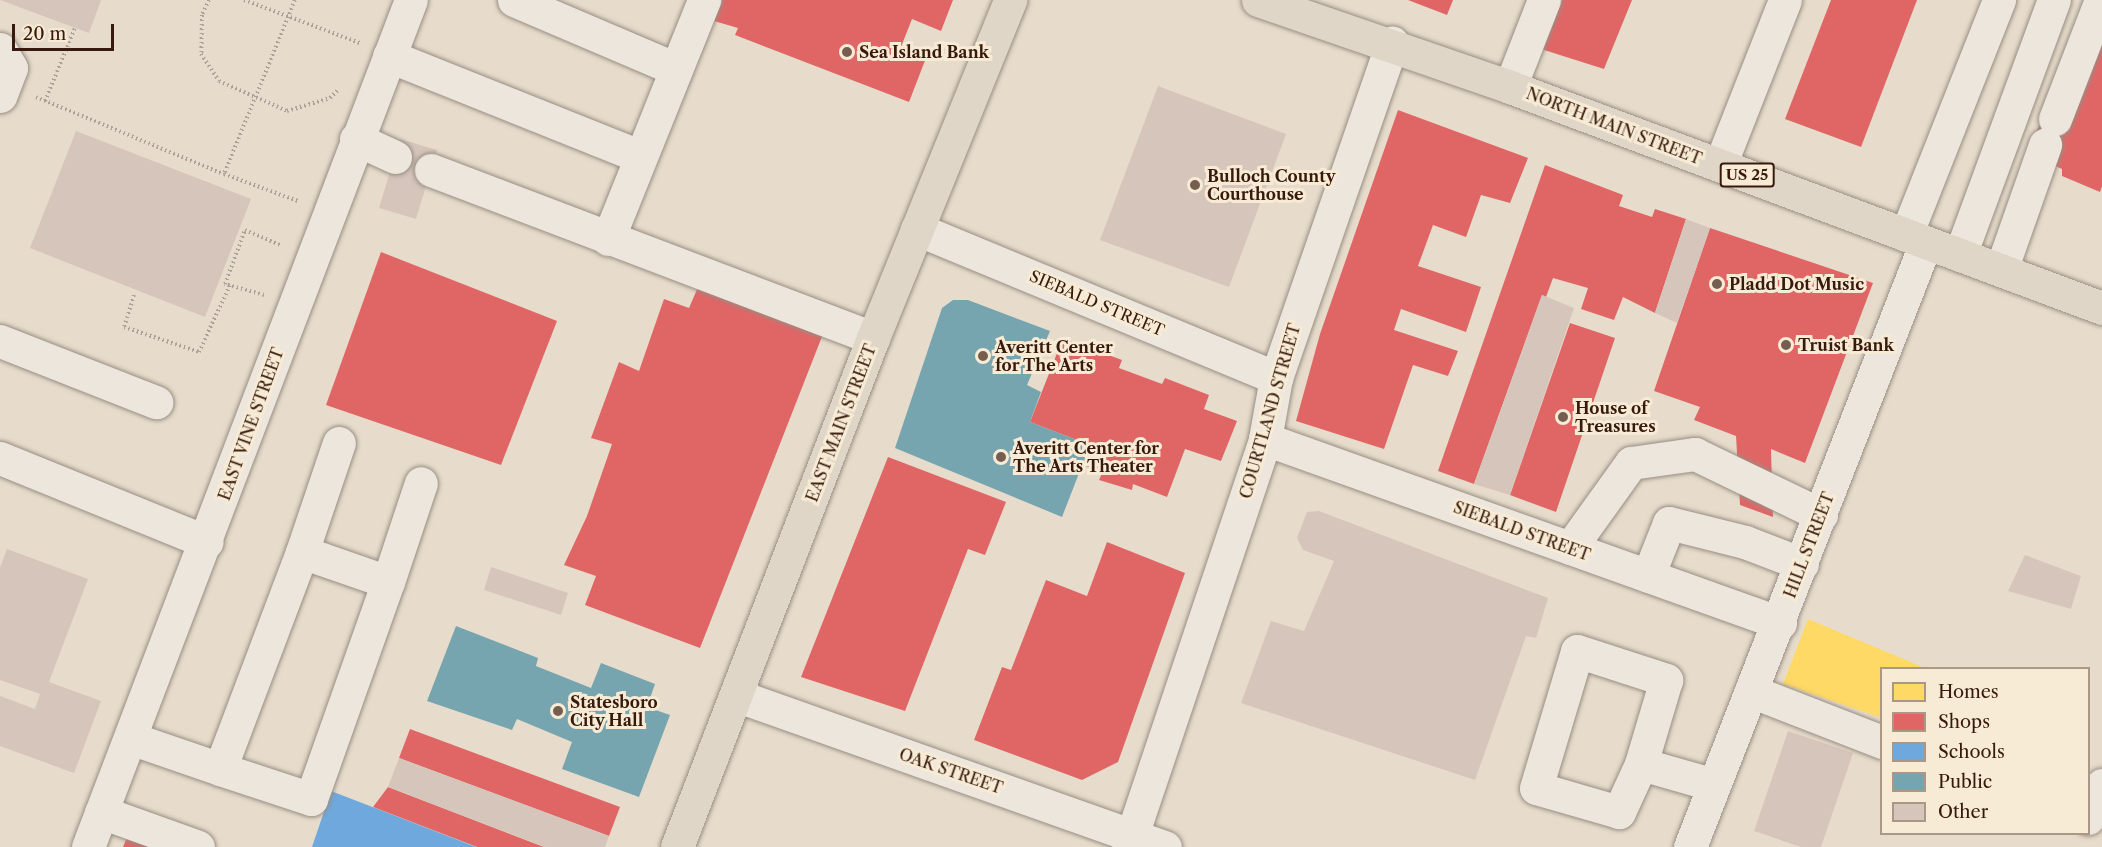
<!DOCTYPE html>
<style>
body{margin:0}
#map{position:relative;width:2102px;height:847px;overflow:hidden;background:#e7dccb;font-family:"Libre Caslon Text",serif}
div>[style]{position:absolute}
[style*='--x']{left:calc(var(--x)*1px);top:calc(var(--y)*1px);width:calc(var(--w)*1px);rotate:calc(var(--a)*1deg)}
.homes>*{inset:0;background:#ffd966}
.shops>*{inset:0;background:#e06666}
.schools>*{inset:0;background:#6fa8dc}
.public>*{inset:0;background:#76a5af}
.building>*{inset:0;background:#d6c5bb}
.path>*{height:4px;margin-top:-2px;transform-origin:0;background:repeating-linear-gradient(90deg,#aaa29a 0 1.5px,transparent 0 4.5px)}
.roads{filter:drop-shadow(0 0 2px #988e83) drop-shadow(0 0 2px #988e83)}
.minor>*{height:33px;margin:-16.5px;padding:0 16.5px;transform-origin:16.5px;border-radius:16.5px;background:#ece6dd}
.major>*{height:33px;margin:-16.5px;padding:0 16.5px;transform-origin:16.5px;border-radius:16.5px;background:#dfd6c8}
.dots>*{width:16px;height:16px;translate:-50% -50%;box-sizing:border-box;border:3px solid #f8ebd5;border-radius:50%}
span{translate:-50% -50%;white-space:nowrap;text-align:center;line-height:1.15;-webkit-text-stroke:6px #f8ebd5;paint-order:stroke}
.shield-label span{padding:2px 4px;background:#f8ebd5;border:2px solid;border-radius:4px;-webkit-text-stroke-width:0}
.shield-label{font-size:15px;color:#371a0d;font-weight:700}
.poi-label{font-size:16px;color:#371a0d;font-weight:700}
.left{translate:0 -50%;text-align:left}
.street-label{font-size:16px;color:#371a0d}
.legend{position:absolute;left:1880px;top:667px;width:210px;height:168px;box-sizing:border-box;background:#f8ebd5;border:2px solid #ab9785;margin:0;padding:8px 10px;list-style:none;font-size:18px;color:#371a0d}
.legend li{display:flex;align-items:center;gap:12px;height:30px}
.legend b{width:30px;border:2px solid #ab9785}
.scale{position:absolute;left:12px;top:24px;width:102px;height:27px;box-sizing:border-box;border:3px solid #371a0d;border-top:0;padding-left:8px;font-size:18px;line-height:21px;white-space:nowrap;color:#371a0d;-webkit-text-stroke:4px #f8ebd5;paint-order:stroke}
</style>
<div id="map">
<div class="homes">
<i style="clip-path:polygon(1808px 619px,1925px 668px,1882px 668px,1882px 718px,1783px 684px)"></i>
</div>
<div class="shops">
<i style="clip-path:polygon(722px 0,953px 0,941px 31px,912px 19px,901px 47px,926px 58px,909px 102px,735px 35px,738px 28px,714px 21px)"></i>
<i style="clip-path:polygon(1408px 0,1453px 0,1447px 15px)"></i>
<i style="clip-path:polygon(1562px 0,1632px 0,1604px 69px,1541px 49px)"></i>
<i style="clip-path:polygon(1831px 0,1917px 0,1861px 147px,1785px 119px)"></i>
<i style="clip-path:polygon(2102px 22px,2102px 186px,2100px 192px,2062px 176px,2062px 169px,2044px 161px,2033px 140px,2044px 114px)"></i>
<i style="clip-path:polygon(1398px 110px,1528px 158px,1510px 203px,1481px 195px,1466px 237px,1433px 225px,1418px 266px,1481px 287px,1466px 332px,1401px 309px,1394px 330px,1458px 351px,1448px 376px,1413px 365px,1384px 449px,1296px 421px,1320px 334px)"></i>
<i style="clip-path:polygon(1545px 165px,1623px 195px,1619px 206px,1652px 217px,1655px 209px,1686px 219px,1655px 313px,1623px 297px,1614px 320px,1581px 309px,1588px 288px,1553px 278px,1546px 297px,1542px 295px,1474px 484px,1438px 471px)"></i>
<i style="clip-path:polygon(1710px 228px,1873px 283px,1805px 463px,1771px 449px,1773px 517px,1740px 505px,1736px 436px,1694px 420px,1700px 407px,1654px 391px)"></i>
<i style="clip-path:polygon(381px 252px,557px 321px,501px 465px,326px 405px)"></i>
<i style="clip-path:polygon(698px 287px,823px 334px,700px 648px,585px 605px,596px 576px,564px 565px,587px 516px,612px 444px,591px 438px,619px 362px,639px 371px,664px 299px,689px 308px)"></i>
<i style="clip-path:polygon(1570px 323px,1615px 338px,1556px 512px,1510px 495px)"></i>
<i style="clip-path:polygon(1063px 338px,1122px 360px,1119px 368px,1162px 384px,1165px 378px,1209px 395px,1204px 409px,1237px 421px,1221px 461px,1185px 449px,1167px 497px,1133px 484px,1132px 490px,1099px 480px,1103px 471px,1082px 465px,1090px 445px,1030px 422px)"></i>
<i style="clip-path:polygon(888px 457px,1006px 502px,985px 555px,968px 549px,905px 711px,801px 677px)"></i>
<i style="clip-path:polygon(1107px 542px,1185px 573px,1118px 762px,1082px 780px,974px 740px,1002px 667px,1011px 670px,1046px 580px,1087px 596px)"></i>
<i style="clip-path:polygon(410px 729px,620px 807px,609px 836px,399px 758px)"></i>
<i style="clip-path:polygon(388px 787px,544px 847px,477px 847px,373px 807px)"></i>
<i style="clip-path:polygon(128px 835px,159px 847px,123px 847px)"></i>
</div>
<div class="schools">
<i style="clip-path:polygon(331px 791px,476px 847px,312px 847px)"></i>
</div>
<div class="public">
<i style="clip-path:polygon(1160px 91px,1283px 138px,1230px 277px,1107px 232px)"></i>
<i style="clip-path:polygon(953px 300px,968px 300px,1050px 331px,1027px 385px,1041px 392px,1030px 422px,1090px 445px,1062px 517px,895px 448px,942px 308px)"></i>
<i style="clip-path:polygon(456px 626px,538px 658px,536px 666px,591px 688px,601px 663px,655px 684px,647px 707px,670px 715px,639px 797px,562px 769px,572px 742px,517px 719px,512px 730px,427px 701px)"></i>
</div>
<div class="building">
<i style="clip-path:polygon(0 0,101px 0,89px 33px)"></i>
<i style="clip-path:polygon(1158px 86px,1286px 134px,1229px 287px,1100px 240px)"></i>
<i style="clip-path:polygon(76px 131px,251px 199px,205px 317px,30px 248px)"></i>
<i style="clip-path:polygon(400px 139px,437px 150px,416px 219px,379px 208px)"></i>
<i style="clip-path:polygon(1686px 219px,1710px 228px,1677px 323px,1655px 313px)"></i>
<i style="clip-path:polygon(1542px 295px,1574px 308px,1510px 495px,1474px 484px)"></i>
<i style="clip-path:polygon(1319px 511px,1548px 598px,1536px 638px,1526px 636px,1475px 780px,1241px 703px,1271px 621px,1304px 631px,1334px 561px,1303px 550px,1297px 538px,1307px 512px)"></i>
<i style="clip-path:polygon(7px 549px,88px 579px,49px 682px,101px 701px,74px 773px,0 746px,0 696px,35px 709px,40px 694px,0 680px,0 568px)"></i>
<i style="clip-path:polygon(2025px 555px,2081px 576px,2071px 609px,2008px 591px)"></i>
<i style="clip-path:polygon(491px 567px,568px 593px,561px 615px,484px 590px)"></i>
<i style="clip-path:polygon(1788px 731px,1853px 753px,1821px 847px,1801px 847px,1754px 831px)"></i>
<i style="clip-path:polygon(399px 758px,609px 836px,605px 847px,545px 847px,388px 787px)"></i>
</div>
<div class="path">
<i style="--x:209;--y:0;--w:17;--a:115"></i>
<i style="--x:202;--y:15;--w:39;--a:91"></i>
<i style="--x:201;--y:54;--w:32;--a:56"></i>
<i style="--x:219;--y:81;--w:74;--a:23.8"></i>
<i style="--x:287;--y:111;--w:45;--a:-16.8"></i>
<i style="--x:330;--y:98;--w:11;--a:-45"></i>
<i style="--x:244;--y:0;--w:124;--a:20.3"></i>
<i style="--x:295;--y:0;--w:188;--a:112.2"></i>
<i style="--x:224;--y:174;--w:79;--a:20"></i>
<i style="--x:36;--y:97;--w:203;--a:22.3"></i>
<i style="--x:45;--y:101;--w:79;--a:-67.7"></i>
<i style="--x:134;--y:295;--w:34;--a:107"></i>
<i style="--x:124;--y:327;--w:79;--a:18.4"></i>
<i style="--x:199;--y:352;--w:74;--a:-65.2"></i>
<i style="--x:264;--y:295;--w:41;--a:-164.2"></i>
<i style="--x:225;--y:284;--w:58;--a:-69.7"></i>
<i style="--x:245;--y:230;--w:39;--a:23"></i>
</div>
<div class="roads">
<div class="minor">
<i style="--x:514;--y:0;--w:176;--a:23.1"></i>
<i style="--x:0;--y:49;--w:22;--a:60"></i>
<i style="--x:11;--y:68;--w:30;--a:111"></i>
<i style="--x:389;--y:56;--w:271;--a:21.8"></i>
<i style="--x:1510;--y:87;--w:93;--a:-68.7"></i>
<i style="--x:2055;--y:119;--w:128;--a:-68.9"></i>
<i style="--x:356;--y:139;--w:43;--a:24.8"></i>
<i style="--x:1720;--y:165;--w:177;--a:-68.5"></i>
<i style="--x:431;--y:170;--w:473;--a:20.8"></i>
<i style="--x:917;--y:229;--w:389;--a:22.5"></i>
<i style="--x:1906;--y:235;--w:253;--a:-68.4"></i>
<i style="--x:608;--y:239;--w:258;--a:-68.1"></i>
<i style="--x:1960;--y:255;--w:272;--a:-69.8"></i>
<i style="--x:2001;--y:270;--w:133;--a:-70.6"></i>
<i style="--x:0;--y:341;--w:168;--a:21.4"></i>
<i style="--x:1265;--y:439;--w:547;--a:19.66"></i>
<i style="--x:0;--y:458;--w:223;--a:22.1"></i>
<i style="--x:1570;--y:548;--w:105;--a:-54.3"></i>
<i style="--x:1631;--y:463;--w:65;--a:-8"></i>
<i style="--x:1695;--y:454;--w:140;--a:25.8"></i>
<i style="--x:302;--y:552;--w:115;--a:-71.3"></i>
<i style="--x:1648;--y:576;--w:57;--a:-68.4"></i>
<i style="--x:1669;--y:523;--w:78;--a:14"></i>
<i style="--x:1745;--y:542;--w:61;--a:21.1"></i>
<i style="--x:388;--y:582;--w:104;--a:-71.6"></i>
<i style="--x:1751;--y:691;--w:141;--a:21.3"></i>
<i style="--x:738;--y:696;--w:453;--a:19.5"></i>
<i style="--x:130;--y:738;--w:95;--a:19"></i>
<i style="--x:220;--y:769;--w:96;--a:18.2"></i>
<i style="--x:311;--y:799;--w:230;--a:-70.5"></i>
<i style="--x:388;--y:582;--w:91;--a:-160.8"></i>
<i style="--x:302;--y:552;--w:232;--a:110.7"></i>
<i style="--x:1641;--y:764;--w:53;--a:114.6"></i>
<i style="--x:1619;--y:812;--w:86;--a:-163.9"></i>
<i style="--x:1536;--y:788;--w:143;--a:-73.3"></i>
<i style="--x:1577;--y:651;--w:94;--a:18"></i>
<i style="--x:1666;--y:680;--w:88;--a:106.6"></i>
<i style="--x:1641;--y:764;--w:76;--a:16"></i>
<i style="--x:101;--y:812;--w:103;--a:19.8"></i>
<i style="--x:2088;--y:818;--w:36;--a:-67"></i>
<i style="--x:88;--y:847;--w:906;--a:-69.13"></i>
<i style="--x:1128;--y:847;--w:430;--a:-71.4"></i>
<i style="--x:1265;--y:439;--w:62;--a:-79.8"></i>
<i style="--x:1276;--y:378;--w:355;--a:-70.9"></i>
<i style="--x:1690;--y:847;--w:649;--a:-68.69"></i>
</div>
<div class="major">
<i style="--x:1258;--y:0;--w:267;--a:19"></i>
<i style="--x:1510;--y:87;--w:632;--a:20.47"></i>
<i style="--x:677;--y:847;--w:545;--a:-68.94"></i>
<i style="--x:873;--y:338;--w:365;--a:-67.9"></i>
</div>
</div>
<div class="dots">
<i style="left:847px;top:52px;background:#755e50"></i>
<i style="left:1195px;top:185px;background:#755e50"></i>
<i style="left:1717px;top:284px;background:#755e50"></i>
<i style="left:1786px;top:345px;background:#755e50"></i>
<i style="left:983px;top:356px;background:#755e50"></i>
<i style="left:1563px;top:417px;background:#755e50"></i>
<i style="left:1001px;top:457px;background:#755e50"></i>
<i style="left:558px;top:711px;background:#755e50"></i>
</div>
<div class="shield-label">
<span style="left:1747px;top:175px">US 25</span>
</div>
<div class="poi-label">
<span class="left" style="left:859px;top:52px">Sea Island Bank</span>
<span class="left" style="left:1207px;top:185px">Bulloch County<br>Courthouse</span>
<span class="left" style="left:1729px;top:284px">Pladd Dot Music</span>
<span class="left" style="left:1798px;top:345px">Truist Bank</span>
<span class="left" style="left:995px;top:356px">Averitt Center<br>for The Arts</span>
<span class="left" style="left:1575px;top:417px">House of<br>Treasures</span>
<span class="left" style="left:1013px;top:457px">Averitt Center for<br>The Arts Theater</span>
<span class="left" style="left:570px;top:711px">Statesboro<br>City Hall</span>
</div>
<div class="street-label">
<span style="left:1614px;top:126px;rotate:21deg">NORTH MAIN STREET</span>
<span style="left:1097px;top:303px;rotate:23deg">SIEBALD STREET</span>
<span style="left:1270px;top:411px;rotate:-74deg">COURTLAND STREET</span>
<span style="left:841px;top:423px;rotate:-69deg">EAST MAIN STREET</span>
<span style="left:251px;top:424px;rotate:-70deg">EAST VINE STREET</span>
<span style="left:1522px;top:531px;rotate:20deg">SIEBALD STREET</span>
<span style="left:1809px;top:545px;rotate:-69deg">HILL STREET</span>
<span style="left:951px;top:771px;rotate:19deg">OAK STREET</span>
</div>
<ul class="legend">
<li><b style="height:16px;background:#ffd966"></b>Homes</li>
<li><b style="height:16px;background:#e06666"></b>Shops</li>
<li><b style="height:16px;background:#6fa8dc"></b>Schools</li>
<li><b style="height:16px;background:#76a5af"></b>Public</li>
<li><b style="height:16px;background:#d6c5bb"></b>Other</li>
</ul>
<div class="scale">20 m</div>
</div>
